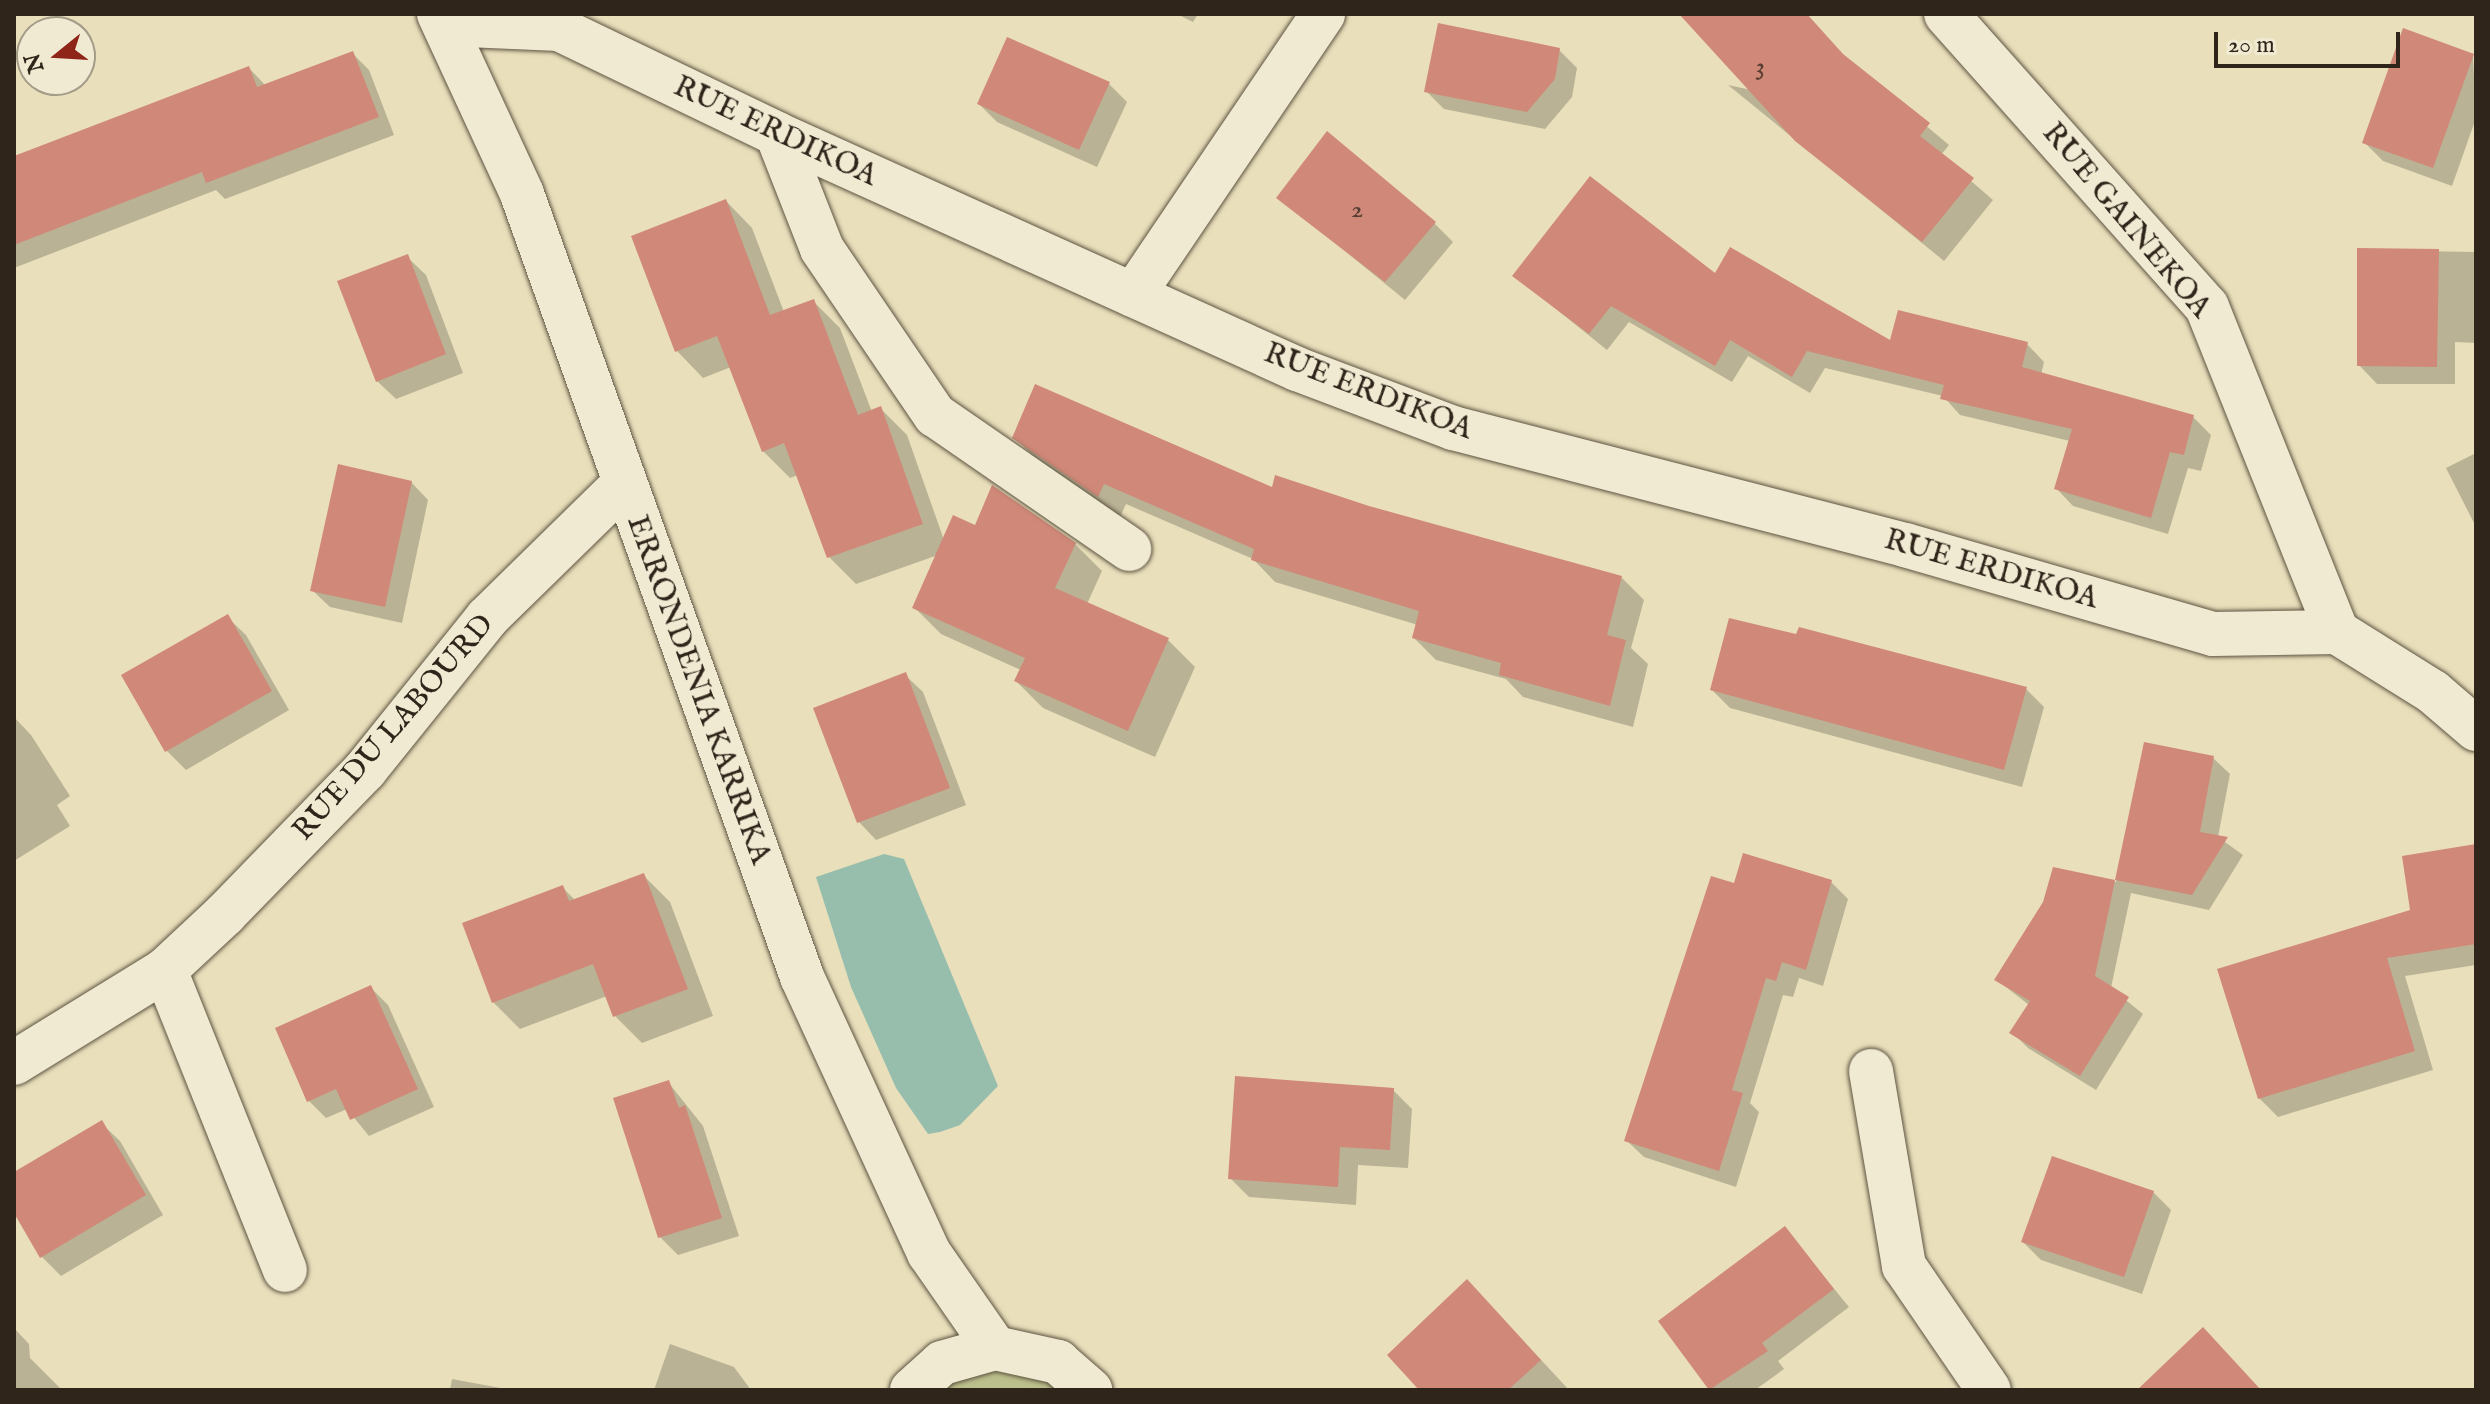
<!DOCTYPE html>
<style>
body{margin:0}
#map{position:relative;width:2490px;height:1404px;overflow:hidden;background:#e9dfbb;font-family:"IM FELL English",serif}
div>[style]{position:absolute}
[style*='--x']{left:calc(var(--x)*1px);top:calc(var(--y)*1px);width:calc(var(--w)*1px);rotate:calc(var(--a)*1deg)}
.green>*{inset:0;background:#bcc08c}
.water>*{inset:0;background:#97bdad}
.shadow>*{inset:0;background:#0003}
.building>*{inset:0;background:#d08878}
.roads{filter:drop-shadow(0 0 2px #5e5442) drop-shadow(0 0 2px #5e5442)}
.street>*{height:44px;margin:-22px;padding:0 22px;transform-origin:22px;border-radius:22px;background:#f1ead3}
.secondary>*{height:44px;margin:-22px;padding:0 22px;transform-origin:22px;border-radius:22px;background:#f1ead3}
span{translate:-50% -50%;white-space:nowrap;text-align:center;line-height:1.15;-webkit-text-stroke:6px #f1ead3;paint-order:stroke}
.number-label{font-size:26px;color:#583e32}
.number-label span{-webkit-text-stroke-width:0}
.street-label{font-size:30px;color:#30251a}
.frame{position:absolute;inset:0;border:16px solid #30251a;pointer-events:none}
.north{position:absolute;left:16px;top:16px;width:80px;height:80px;box-sizing:border-box;background:#f1ead3;border:2px solid #a49b89;border-radius:50%;rotate:252deg;font-size:22px;font-weight:700;line-height:32px;text-align:center;color:#30251a}
.north::after{content:'';display:block;margin:auto;width:28px;height:36px;background:#8f2418;clip-path:polygon(50% 0,100% 100%,50% 72%,0 100%)}
.scale{position:absolute;left:2214px;top:32px;width:186px;height:36px;box-sizing:border-box;border:4px solid #30251a;border-top:0;padding-left:10px;font-size:24px;line-height:28px;white-space:nowrap;color:#30251a;-webkit-text-stroke:6px #f1ead3;paint-order:stroke}
</style>
<div id="map">
<div class="green">
<i style="clip-path:polygon(995px 1348px,1090px 1390px,912px 1390px)"></i>
</div>
<div class="water">
<i style="clip-path:polygon(884px 854px,904px 859px,998px 1086px,960px 1125px,940px 1132px,928px 1134px,896px 1088px,851px 987px,816px 877px)"></i>
</div>
<div class="shadow">
<i style="clip-path:polygon(1177px 14px,1198px 14px,1193px 22px)"></i>
<i style="clip-path:polygon(1724px 14px,1806px 14px,1849px 61px,1949px 145px,1941px 155px,1993px 200px,1944px 261px,1728px 85px,1761px 92px)"></i>
<i style="clip-path:polygon(1559px 50px,1577px 68px,1572px 97px,1545px 129px,1444px 109px,1426px 91px)"></i>
<i style="clip-path:polygon(352px 53px,369px 70px,394px 135px,225px 199px,216px 190px,14px 268px,14px 158px,249px 68px,266px 86px)"></i>
<i style="clip-path:polygon(2473px 55px,2476px 118px,2452px 186px,2383px 161px,2364px 142px)"></i>
<i style="clip-path:polygon(1109px 84px,1127px 102px,1097px 167px,997px 122px,979px 104px)"></i>
<i style="clip-path:polygon(1279px 197px,1434px 223px,1453px 242px,1405px 300px)"></i>
<i style="clip-path:polygon(726px 201px,752px 228px,784px 312px,813px 301px,840px 328px,872px 412px,880px 408px,907px 435px,944px 540px,976px 527px,1075px 544px,1102px 571px,1087px 604px,1168px 640px,1195px 667px,1155px 757px,1043px 708px,1016px 681px,1021px 670px,941px 634px,914px 607px,938px 555px,856px 584px,829px 557px,798px 475px,790px 478px,763px 451px,731px 367px,703px 378px,677px 351px)"></i>
<i style="clip-path:polygon(2359px 250px,2476px 252px,2476px 343px,2455px 342px,2455px 384px,2377px 384px,2359px 365px)"></i>
<i style="clip-path:polygon(407px 257px,426px 275px,463px 373px,396px 399px,377px 381px)"></i>
<i style="clip-path:polygon(1515px 276px,1716px 276px,1892px 343px,2027px 344px,2044px 362px,2041px 375px,2193px 417px,2211px 435px,2201px 471px,2188px 468px,2168px 534px,2073px 506px,2056px 488px,2070px 441px,1960px 415px,1943px 396px,1825px 368px,1810px 393px,1748px 356px,1732px 382px,1629px 322px,1607px 350px)"></i>
<i style="clip-path:polygon(1015px 438px,1369px 508px,1621px 577px,1644px 600px,1631px 648px,1648px 664px,1633px 727px,1523px 697px,1506px 679px,1436px 660px,1414px 638px,1418px 625px,1275px 582px,1253px 559px,1126px 504px,1120px 517px,1037px 460px)"></i>
<i style="clip-path:polygon(2476px 453px,2476px 527px,2446px 468px)"></i>
<i style="clip-path:polygon(411px 482px,428px 500px,402px 623px,330px 607px,312px 590px)"></i>
<i style="clip-path:polygon(227px 617px,246px 635px,289px 710px,186px 770px,167px 751px,123px 676px)"></i>
<i style="clip-path:polygon(905px 675px,923px 692px,966px 805px,876px 840px,859px 822px)"></i>
<i style="clip-path:polygon(2026px 689px,2044px 707px,2022px 787px,1730px 708px,1712px 690px)"></i>
<i style="clip-path:polygon(14px 717px,31px 735px,70px 796px,57px 805px,70px 826px,14px 861px)"></i>
<i style="clip-path:polygon(2145px 744px,2213px 758px,2230px 774px,2218px 837px,2243px 855px,2209px 910px,2131px 893px,2111px 988px,2143px 1014px,2096px 1090px,2028px 1048px,2012px 1032px,2029px 1005px,1997px 980px,2045px 903px,2055px 870px,2116px 882px)"></i>
<i style="clip-path:polygon(2476px 846px,2476px 965px,2405px 976px,2433px 1070px,2278px 1117px,2259px 1098px,2413px 912px)"></i>
<i style="clip-path:polygon(643px 875px,670px 902px,713px 1016px,642px 1043px,615px 1016px,607px 996px,520px 1029px,493px 1002px,562px 887px,576px 901px)"></i>
<i style="clip-path:polygon(1831px 882px,1848px 899px,1823px 986px,1799px 978px,1793px 997px,1783px 995px,1750px 1103px,1759px 1112px,1736px 1187px,1644px 1157px,1626px 1140px)"></i>
<i style="clip-path:polygon(371px 988px,388px 1005px,434px 1107px,369px 1136px,347px 1109px,326px 1118px,309px 1101px)"></i>
<i style="clip-path:polygon(668px 1082px,703px 1126px,739px 1236px,678px 1255px,660px 1237px)"></i>
<i style="clip-path:polygon(1393px 1090px,1412px 1109px,1408px 1168px,1358px 1165px,1356px 1205px,1249px 1197px,1230px 1178px)"></i>
<i style="clip-path:polygon(101px 1123px,120px 1141px,163px 1215px,61px 1276px,42px 1257px,14px 1209px,14px 1175px)"></i>
<i style="clip-path:polygon(2153px 1192px,2171px 1210px,2142px 1294px,2041px 1260px,2023px 1242px)"></i>
<i style="clip-path:polygon(1785px 1229px,1849px 1307px,1778px 1361px,1784px 1369px,1755px 1390px,1712px 1390px,1660px 1321px)"></i>
<i style="clip-path:polygon(1491px 1306px,1569px 1390px,1422px 1390px)"></i>
<i style="clip-path:polygon(14px 1328px,29px 1344px,30px 1358px,62px 1390px,14px 1390px)"></i>
<i style="clip-path:polygon(670px 1344px,734px 1367px,751px 1390px,654px 1390px)"></i>
<i style="clip-path:polygon(452px 1379px,511px 1390px,450px 1390px)"></i>
</div>
<div class="building">
<i style="clip-path:polygon(1679px 14px,1807px 14px,1843px 54px,1930px 123px,1920px 136px,1974px 178px,1922px 242px,1795px 141px)"></i>
<i style="clip-path:polygon(1438px 23px,1560px 48px,1555px 79px,1527px 112px,1424px 92px)"></i>
<i style="clip-path:polygon(2403px 28px,2474px 54px,2433px 168px,2362px 143px)"></i>
<i style="clip-path:polygon(1007px 37px,1110px 82px,1079px 150px,977px 104px)"></i>
<i style="clip-path:polygon(353px 51px,379px 117px,206px 183px,202px 172px,14px 245px,14px 156px,249px 66px,257px 87px)"></i>
<i style="clip-path:polygon(1327px 131px,1436px 222px,1385px 282px,1276px 198px)"></i>
<i style="clip-path:polygon(1590px 176px,1715px 273px,1730px 247px,1890px 340px,1898px 310px,2028px 342px,2022px 367px,2194px 415px,2184px 455px,2170px 452px,2151px 518px,2054px 489px,2072px 429px,1940px 399px,1944px 385px,1807px 351px,1792px 377px,1730px 340px,1715px 366px,1611px 306px,1589px 334px,1512px 276px)"></i>
<i style="clip-path:polygon(726px 199px,770px 315px,814px 299px,858px 415px,881px 406px,923px 524px,827px 558px,784px 443px,762px 452px,717px 336px,675px 352px,631px 236px)"></i>
<i style="clip-path:polygon(2357px 248px,2439px 249px,2437px 367px,2357px 366px)"></i>
<i style="clip-path:polygon(408px 254px,446px 354px,376px 382px,337px 281px)"></i>
<i style="clip-path:polygon(1035px 384px,1272px 487px,1275px 475px,1369px 506px,1622px 576px,1607px 635px,1626px 640px,1610px 706px,1499px 675px,1501px 663px,1412px 638px,1419px 611px,1251px 560px,1254px 549px,1104px 484px,1098px 497px,1012px 438px)"></i>
<i style="clip-path:polygon(338px 464px,412px 481px,385px 607px,310px 591px)"></i>
<i style="clip-path:polygon(992px 485px,1076px 543px,1055px 588px,1169px 638px,1128px 731px,1014px 681px,1025px 658px,912px 608px,953px 515px,975px 525px)"></i>
<i style="clip-path:polygon(228px 614px,272px 691px,165px 752px,121px 675px)"></i>
<i style="clip-path:polygon(1729px 618px,1796px 634px,1799px 627px,2027px 687px,2004px 770px,1710px 690px)"></i>
<i style="clip-path:polygon(906px 672px,950px 788px,857px 823px,813px 708px)"></i>
<i style="clip-path:polygon(2144px 742px,2214px 756px,2200px 832px,2228px 837px,2192px 895px,2115px 880px)"></i>
<i style="clip-path:polygon(2476px 844px,2476px 944px,2387px 958px,2415px 1051px,2258px 1099px,2217px 969px,2410px 910px,2402px 856px)"></i>
<i style="clip-path:polygon(1743px 853px,1832px 880px,1806px 970px,1782px 962px,1776px 981px,1766px 978px,1732px 1090px,1743px 1093px,1719px 1171px,1624px 1141px,1711px 876px,1734px 883px)"></i>
<i style="clip-path:polygon(2053px 867px,2115px 880px,2095px 976px,2129px 997px,2080px 1076px,2009px 1033px,2030px 1001px,1994px 980px,2043px 902px)"></i>
<i style="clip-path:polygon(644px 873px,688px 989px,613px 1017px,593px 964px,492px 1003px,462px 923px,563px 885px,569px 901px)"></i>
<i style="clip-path:polygon(371px 985px,418px 1089px,350px 1120px,336px 1089px,307px 1102px,275px 1028px)"></i>
<i style="clip-path:polygon(1235px 1076px,1394px 1088px,1390px 1150px,1340px 1147px,1338px 1187px,1228px 1179px)"></i>
<i style="clip-path:polygon(669px 1080px,679px 1108px,685px 1105px,722px 1218px,658px 1238px,613px 1098px)"></i>
<i style="clip-path:polygon(102px 1120px,146px 1195px,40px 1258px,14px 1213px,14px 1172px)"></i>
<i style="clip-path:polygon(2052px 1156px,2154px 1191px,2124px 1277px,2021px 1242px)"></i>
<i style="clip-path:polygon(1785px 1226px,1834px 1289px,1762px 1343px,1768px 1351px,1709px 1390px,1658px 1321px)"></i>
<i style="clip-path:polygon(1467px 1279px,1541px 1360px,1508px 1390px,1419px 1390px,1387px 1355px)"></i>
<i style="clip-path:polygon(2203px 1327px,2261px 1390px,2137px 1390px)"></i>
</div>
<div class="roads">
<div class="street">
<i style="--x:439;--y:14;--w:198;--a:65.2"></i>
<i style="--x:522;--y:194;--w:832;--a:70.32"></i>
<i style="--x:802;--y:977;--w:304;--a:65.3"></i>
<i style="--x:929;--y:1253;--w:116;--a:55.2"></i>
<i style="--x:1946;--y:14;--w:392;--a:48.3"></i>
<i style="--x:2207;--y:307;--w:350;--a:68.2"></i>
<i style="--x:444;--y:24;--w:115;--a:2.5"></i>
<i style="--x:559;--y:29;--w:242;--a:25.7"></i>
<i style="--x:777;--y:134;--w:571;--a:24.32"></i>
<i style="--x:1297;--y:369;--w:167;--a:20.7"></i>
<i style="--x:1453;--y:428;--w:467;--a:14.5"></i>
<i style="--x:1905;--y:545;--w:321;--a:16.1"></i>
<i style="--x:2213;--y:634;--w:124;--a:-0.9"></i>
<i style="--x:777;--y:134;--w:123;--a:68.6"></i>
<i style="--x:822;--y:249;--w:201;--a:55.8"></i>
<i style="--x:935;--y:415;--w:236;--a:34.6"></i>
<i style="--x:1133;--y:295;--w:339;--a:-55.9"></i>
<i style="--x:2337;--y:632;--w:113;--a:32"></i>
<i style="--x:2433;--y:692;--w:57;--a:40.7"></i>
<i style="--x:165;--y:970;--w:323;--a:68.2"></i>
<i style="--x:14;--y:1063;--w:177;--a:-31.6"></i>
<i style="--x:165;--y:970;--w:82;--a:-43"></i>
<i style="--x:225;--y:914;--w:201;--a:-45.8"></i>
<i style="--x:365;--y:770;--w:195;--a:-51.2"></i>
<i style="--x:487;--y:618;--w:190;--a:-44.4"></i>
<i style="--x:1871;--y:1071;--w:198;--a:80.4"></i>
<i style="--x:1904;--y:1266;--w:150;--a:55.6"></i>
</div>
<div class="secondary">
<i style="--x:912;--y:1390;--w:40;--a:-42"></i>
<i style="--x:942;--y:1363;--w:55;--a:-15.8"></i>
<i style="--x:995;--y:1348;--w:65;--a:12.5"></i>
<i style="--x:1058;--y:1362;--w:43;--a:41.2"></i>
</div>
</div>
<div class="number-label">
<span style="left:1760px;top:67px">3</span>
<span style="left:1357px;top:210px">2</span>
</div>
<div class="street-label">
<span style="left:775px;top:132px;rotate:25deg">RUE ERDIKOA</span>
<span style="left:2126px;top:221px;rotate:50deg">RUE GAINEKOA</span>
<span style="left:1368px;top:392px;rotate:21deg">RUE ERDIKOA</span>
<span style="left:1991px;top:570px;rotate:16deg">RUE ERDIKOA</span>
<span style="left:698px;top:690px;rotate:70deg">ERRONDENIA KARRIKA</span>
<span style="left:394px;top:728px;rotate:-49deg">RUE DU LABOURD</span>
</div>
<div class="frame"></div>
<div class="north">N</div>
<div class="scale">20 m</div>
</div>
